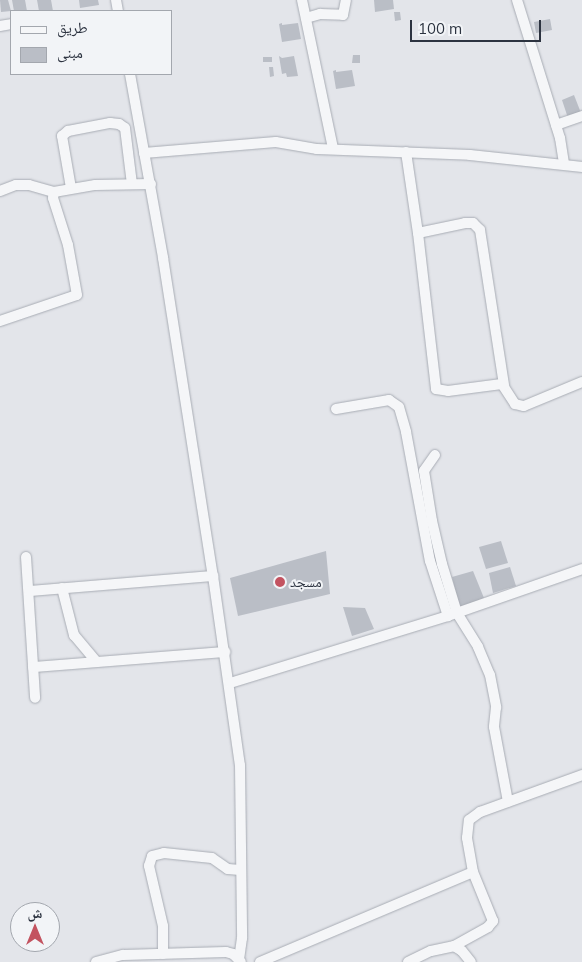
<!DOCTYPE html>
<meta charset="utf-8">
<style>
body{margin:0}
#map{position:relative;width:582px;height:962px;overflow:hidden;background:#e3e5ea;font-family:Mulish,"Noto Naskh Arabic",sans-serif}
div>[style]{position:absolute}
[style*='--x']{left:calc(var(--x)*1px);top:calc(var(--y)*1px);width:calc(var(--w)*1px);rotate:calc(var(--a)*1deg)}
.building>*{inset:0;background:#babec6}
.roads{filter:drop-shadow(0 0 1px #a8acb4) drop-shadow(0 0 1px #a8acb4)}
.minor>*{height:10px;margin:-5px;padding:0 5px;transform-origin:5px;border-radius:5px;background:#f5f6f8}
.dots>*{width:14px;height:14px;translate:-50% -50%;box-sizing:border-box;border:2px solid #f2f4f7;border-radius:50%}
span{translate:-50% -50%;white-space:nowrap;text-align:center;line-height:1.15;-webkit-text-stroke:4px #f2f4f7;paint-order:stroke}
.poi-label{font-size:14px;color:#2c3340}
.left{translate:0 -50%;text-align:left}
.legend{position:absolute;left:10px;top:10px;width:162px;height:65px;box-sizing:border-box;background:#f2f4f7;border:1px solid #a3a7ae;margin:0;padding:6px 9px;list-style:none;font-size:15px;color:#2c3340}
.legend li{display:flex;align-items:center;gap:10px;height:25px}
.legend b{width:25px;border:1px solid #a3a7ae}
.north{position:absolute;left:10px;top:902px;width:50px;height:50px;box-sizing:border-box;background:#f2f4f7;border:1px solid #a3a7ae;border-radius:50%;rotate:0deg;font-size:14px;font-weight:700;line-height:20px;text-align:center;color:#2c3340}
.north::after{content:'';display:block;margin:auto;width:18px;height:22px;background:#c35360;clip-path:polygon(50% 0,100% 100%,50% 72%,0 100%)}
.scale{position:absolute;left:410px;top:20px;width:131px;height:22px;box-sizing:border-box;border:2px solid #2c3340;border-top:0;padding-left:6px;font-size:15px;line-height:18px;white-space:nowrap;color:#2c3340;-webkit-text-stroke:4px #f2f4f7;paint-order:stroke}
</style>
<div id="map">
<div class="building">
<i style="clip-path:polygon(0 0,8px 0,11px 11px,1px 12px)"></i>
<i style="clip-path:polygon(12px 0,25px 0,27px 11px,14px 11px)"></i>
<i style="clip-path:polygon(37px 0,51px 0,53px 11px,39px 11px)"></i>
<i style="clip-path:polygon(79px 0,98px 0,99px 5px,80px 8px)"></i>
<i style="clip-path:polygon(374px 0,393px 0,394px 9px,375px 12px)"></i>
<i style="clip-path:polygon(394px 12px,400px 12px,401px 20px,395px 21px)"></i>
<i style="clip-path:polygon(550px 19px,552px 30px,536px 33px,534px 22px)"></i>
<i style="clip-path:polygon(282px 23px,282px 25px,298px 23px,301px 39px,282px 42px,279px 24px)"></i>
<i style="clip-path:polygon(353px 55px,360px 55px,360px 63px,352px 63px)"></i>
<i style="clip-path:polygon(279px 56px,282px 58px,294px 56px,298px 76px,287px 77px,286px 73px,282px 74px)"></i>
<i style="clip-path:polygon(263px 57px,272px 57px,272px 62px,263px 62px)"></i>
<i style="clip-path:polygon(269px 67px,273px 67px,274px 76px,270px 77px)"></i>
<i style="clip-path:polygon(336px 70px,336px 72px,352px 70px,355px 86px,336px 89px,333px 71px)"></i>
<i style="clip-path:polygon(574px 95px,581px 113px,568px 118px,562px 100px)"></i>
<i style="clip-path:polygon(501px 541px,508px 563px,486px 569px,479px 547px)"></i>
<i style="clip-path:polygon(326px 551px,330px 594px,238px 616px,230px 578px)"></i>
<i style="clip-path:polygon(510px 567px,516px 586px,493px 593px,489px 573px)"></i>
<i style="clip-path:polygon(473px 571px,484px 598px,460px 609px,452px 577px)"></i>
<i style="clip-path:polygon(343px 607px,365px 608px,374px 629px,352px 636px)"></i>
</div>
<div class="roads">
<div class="minor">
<i style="--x:116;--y:0;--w:11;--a:80"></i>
<i style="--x:302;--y:0;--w:152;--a:78.2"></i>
<i style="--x:517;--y:0;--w:145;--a:72.7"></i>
<i style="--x:560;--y:138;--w:26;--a:81"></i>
<i style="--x:306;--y:18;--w:15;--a:-16"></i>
<i style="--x:320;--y:14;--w:23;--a:2"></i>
<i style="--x:343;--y:15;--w:15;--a:-79"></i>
<i style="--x:0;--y:26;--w:11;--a:-10"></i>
<i style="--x:130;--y:74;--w:187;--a:79.8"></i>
<i style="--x:163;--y:258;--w:322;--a:81.1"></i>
<i style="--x:213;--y:576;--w:191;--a:81.9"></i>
<i style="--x:240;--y:765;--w:173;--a:89.3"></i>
<i style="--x:242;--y:938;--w:21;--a:98"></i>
<i style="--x:556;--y:125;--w:28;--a:-19"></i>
<i style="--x:406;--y:152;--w:82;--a:81.6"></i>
<i style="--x:418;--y:233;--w:157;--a:83.4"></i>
<i style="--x:436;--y:389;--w:12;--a:9"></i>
<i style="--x:448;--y:391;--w:54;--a:-7.4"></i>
<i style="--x:502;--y:384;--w:24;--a:57"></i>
<i style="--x:515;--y:404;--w:9;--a:13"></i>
<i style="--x:524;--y:406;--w:63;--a:-22.5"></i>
<i style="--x:144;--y:153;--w:132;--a:-4.8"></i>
<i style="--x:276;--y:142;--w:42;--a:9.7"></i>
<i style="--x:317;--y:149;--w:153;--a:2.2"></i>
<i style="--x:470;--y:155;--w:113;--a:6.1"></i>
<i style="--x:71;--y:188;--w:53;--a:-99.8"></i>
<i style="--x:62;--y:136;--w:8;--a:-40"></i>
<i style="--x:68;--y:131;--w:43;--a:-10.8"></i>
<i style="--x:110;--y:123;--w:9;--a:6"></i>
<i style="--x:119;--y:124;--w:7;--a:34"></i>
<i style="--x:125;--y:128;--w:56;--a:82.9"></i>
<i style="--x:0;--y:191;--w:17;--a:-21"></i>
<i style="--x:16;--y:185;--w:13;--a:0"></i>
<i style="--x:29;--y:185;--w:26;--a:16"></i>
<i style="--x:418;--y:233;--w:48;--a:-12"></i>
<i style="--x:465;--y:223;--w:8;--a:0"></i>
<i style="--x:473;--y:223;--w:10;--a:45"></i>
<i style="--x:480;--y:230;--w:157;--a:81.2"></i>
<i style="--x:0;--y:321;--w:81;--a:-18.7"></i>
<i style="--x:77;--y:295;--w:51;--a:-100.2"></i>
<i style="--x:68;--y:245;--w:49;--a:-107.7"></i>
<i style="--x:53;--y:198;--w:6;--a:-81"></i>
<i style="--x:54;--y:192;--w:42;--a:-9.7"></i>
<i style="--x:95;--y:185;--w:56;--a:-1"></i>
<i style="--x:336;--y:409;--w:54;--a:-9.6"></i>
<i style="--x:389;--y:400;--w:12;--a:35"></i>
<i style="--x:399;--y:407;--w:26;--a:74"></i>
<i style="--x:406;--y:432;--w:131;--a:79.5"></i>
<i style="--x:430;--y:561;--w:58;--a:71.9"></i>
<i style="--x:435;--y:455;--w:19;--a:125"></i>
<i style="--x:424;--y:471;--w:51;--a:80.9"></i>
<i style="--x:432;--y:521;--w:44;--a:76.9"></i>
<i style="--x:442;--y:564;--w:51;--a:73"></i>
<i style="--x:457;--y:613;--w:40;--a:58"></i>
<i style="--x:478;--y:647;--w:30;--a:67"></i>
<i style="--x:490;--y:675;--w:33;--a:79"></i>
<i style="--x:496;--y:707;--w:20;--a:96"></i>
<i style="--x:494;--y:727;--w:76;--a:79.4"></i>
<i style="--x:26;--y:557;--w:141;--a:86.3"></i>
<i style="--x:62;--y:588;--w:49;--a:75.7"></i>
<i style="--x:74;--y:635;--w:35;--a:50"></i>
<i style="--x:29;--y:591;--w:185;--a:-4.7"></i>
<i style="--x:33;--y:667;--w:193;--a:-4.5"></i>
<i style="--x:230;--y:683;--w:228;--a:-17.1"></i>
<i style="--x:448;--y:616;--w:142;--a:-19.3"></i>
<i style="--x:454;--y:946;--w:39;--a:-29"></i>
<i style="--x:488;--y:927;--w:8;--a:-50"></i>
<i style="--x:493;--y:921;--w:53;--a:-112.2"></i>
<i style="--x:473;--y:872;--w:35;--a:-100"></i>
<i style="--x:467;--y:838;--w:18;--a:-84"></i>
<i style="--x:469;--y:820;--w:14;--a:-36"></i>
<i style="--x:480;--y:812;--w:109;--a:-19.9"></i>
<i style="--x:163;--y:954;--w:28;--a:-90"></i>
<i style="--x:163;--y:926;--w:62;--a:-103.1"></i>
<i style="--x:149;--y:866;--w:10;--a:-73"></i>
<i style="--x:152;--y:856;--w:12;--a:-14"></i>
<i style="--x:164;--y:853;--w:48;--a:5.9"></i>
<i style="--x:212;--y:858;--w:19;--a:35"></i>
<i style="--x:228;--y:869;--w:12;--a:5"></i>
<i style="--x:96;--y:962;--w:28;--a:-15"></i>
<i style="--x:123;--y:955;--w:103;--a:-1.7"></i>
<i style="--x:226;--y:952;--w:7;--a:16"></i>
<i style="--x:233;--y:954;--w:11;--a:45"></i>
<i style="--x:260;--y:962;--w:231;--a:-22.9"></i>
<i style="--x:408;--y:962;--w:25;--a:-26"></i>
<i style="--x:431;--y:951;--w:24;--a:-12"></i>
<i style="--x:454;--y:946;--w:9;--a:32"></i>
<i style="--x:462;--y:951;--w:14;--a:51"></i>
</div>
</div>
<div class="dots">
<i style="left:280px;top:582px;background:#c35360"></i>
</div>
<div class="poi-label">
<span class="left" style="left:290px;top:582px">مسجد</span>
</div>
<ul class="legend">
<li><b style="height:6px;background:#f5f6f8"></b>طريق</li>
<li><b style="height:14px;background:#babec6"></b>مبنى</li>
</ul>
<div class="north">ش</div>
<div class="scale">100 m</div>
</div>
